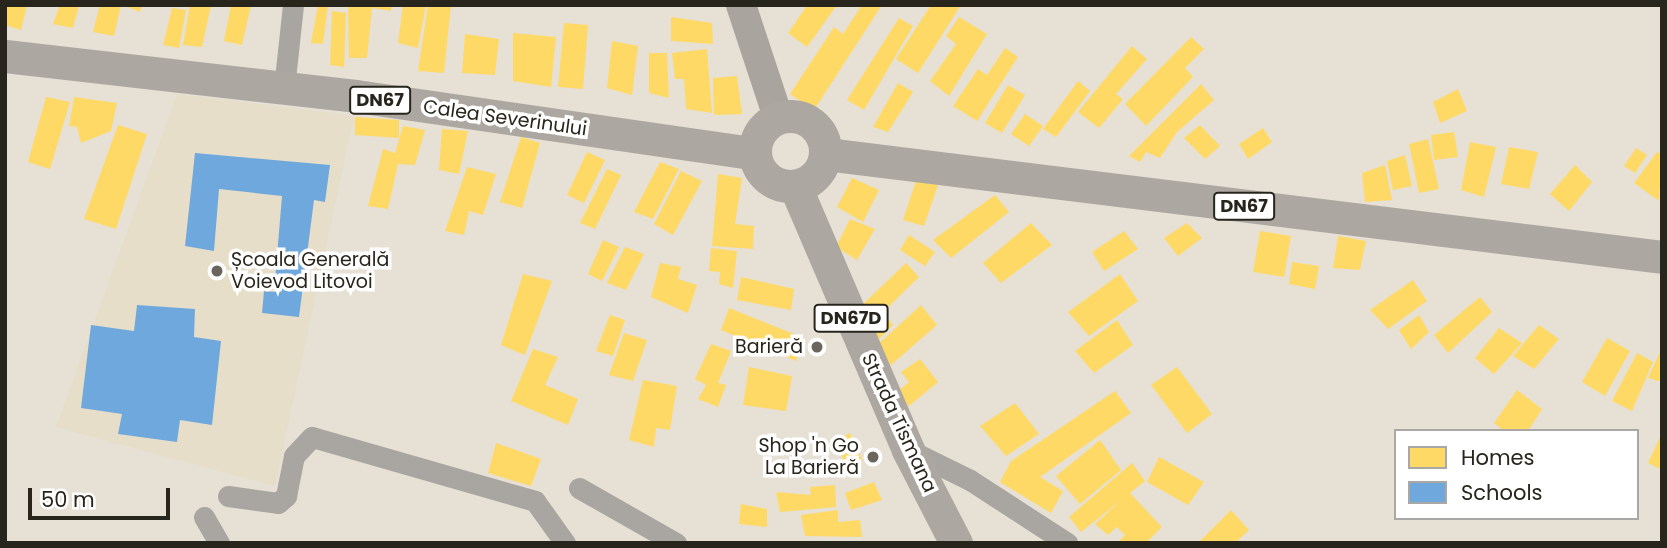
<!DOCTYPE html>
<meta charset="utf-8">
<style>
body{margin:0}
#map{position:relative;width:1667px;height:548px;overflow:hidden;background:#e6e0d5;font-family:Poppins,sans-serif}
div>[style]{position:absolute}
[style*='--x']{left:calc(var(--x)*1px);top:calc(var(--y)*1px);width:calc(var(--w)*1px);rotate:calc(var(--a)*1deg)}
.built>*{inset:0;background:#e7dec9}
.homes>*{inset:0;background:#ffd966}
.schools>*{inset:0;background:#6fa8dc}
.minor>*{height:21px;margin:-10.5px;padding:0 10.5px;transform-origin:10.5px;border-radius:10.5px;background:#a9a5a1}
.secondary>*{height:30px;margin:-15px;padding:0 15px;transform-origin:15px;border-radius:15px;background:#a9a49e}
.primary>*{height:33px;margin:-16.5px;padding:0 16.5px;transform-origin:16.5px;border-radius:16.5px;background:#aca8a1}
.primary>.ring{margin:-16.5px;padding:0;box-sizing:content-box;background:none;border:33px solid #aca8a1;border-radius:50%}
.dots>*{width:19px;height:19px;translate:-50% -50%;box-sizing:border-box;border:4px solid #fff;border-radius:50%}
span{translate:-50% -50%;white-space:nowrap;text-align:center;line-height:1.15;-webkit-text-stroke:7px #fff;paint-order:stroke}
.shield-label span{padding:2px 5px;background:#fff;border:2px solid;border-radius:5px;-webkit-text-stroke-width:0}
.shield-label{font-size:18px;color:#28251d;font-weight:700}
.street-label{font-size:19px;color:#28251d}
.poi-label{font-size:19px;color:#28251d}
.left{translate:0 -50%;text-align:left}
.right{translate:-100% -50%;text-align:right}
.frame{position:absolute;inset:0;border:7px solid #28251d;pointer-events:none}
.legend{position:absolute;left:1394px;top:429px;width:245px;height:91px;box-sizing:border-box;background:#fff;border:2px solid #a9a8a5;margin:0;padding:9px 12px;list-style:none;font-size:21px;color:#28251d}
.legend li{display:flex;align-items:center;gap:14px;height:35px}
.legend b{width:35px;border:2px solid #a9a8a5}
.scale{position:absolute;left:28px;top:488px;width:142px;height:32px;box-sizing:border-box;border:4px solid #28251d;border-top:0;padding-left:9px;font-size:21px;line-height:24px;white-space:nowrap;color:#28251d;-webkit-text-stroke:5px #fff;paint-order:stroke}
</style>
<div id="map">
<div class="built">
<i style="clip-path:polygon(177px 94px,354px 116px,275px 486px,56px 427px)"></i>
</div>
<div class="homes">
<i style="clip-path:polygon(5px 5px,27px 5px,21px 30px,5px 25px)"></i>
<i style="clip-path:polygon(60px 5px,79px 5px,73px 28px,53px 24px)"></i>
<i style="clip-path:polygon(100px 5px,121px 5px,114px 36px,93px 32px)"></i>
<i style="clip-path:polygon(122px 5px,142px 5px,140px 12px)"></i>
<i style="clip-path:polygon(190px 5px,211px 5px,202px 47px,183px 45px)"></i>
<i style="clip-path:polygon(231px 5px,251px 5px,242px 45px,224px 41px)"></i>
<i style="clip-path:polygon(318px 5px,328px 5px,323px 44px,311px 43px)"></i>
<i style="clip-path:polygon(348px 5px,392px 5px,391px 11px,372px 8px,367px 58px,349px 58px)"></i>
<i style="clip-path:polygon(403px 5px,426px 5px,418px 48px,398px 43px)"></i>
<i style="clip-path:polygon(428px 5px,451px 5px,444px 73px,418px 71px)"></i>
<i style="clip-path:polygon(816px 5px,837px 5px,807px 47px,788px 33px,806px 7px)"></i>
<i style="clip-path:polygon(862px 5px,882px 5px,814px 110px,790px 94px,834px 27px,843px 34px)"></i>
<i style="clip-path:polygon(931px 5px,961px 5px,918px 73px,896px 59px)"></i>
<i style="clip-path:polygon(172px 8px,186px 10px,179px 48px,163px 45px)"></i>
<i style="clip-path:polygon(332px 11px,346px 13px,344px 67px,330px 65px)"></i>
<i style="clip-path:polygon(671px 17px,712px 23px,713px 44px,671px 41px)"></i>
<i style="clip-path:polygon(959px 17px,987px 34px,949px 96px,930px 81px,956px 44px,946px 36px)"></i>
<i style="clip-path:polygon(899px 18px,913px 26px,864px 110px,847px 100px)"></i>
<i style="clip-path:polygon(564px 23px,588px 25px,583px 89px,558px 87px)"></i>
<i style="clip-path:polygon(513px 33px,556px 37px,551px 87px,513px 81px)"></i>
<i style="clip-path:polygon(465px 34px,499px 39px,495px 75px,462px 73px)"></i>
<i style="clip-path:polygon(1191px 37px,1204px 49px,1185px 68px,1193px 77px,1146px 126px,1125px 104px)"></i>
<i style="clip-path:polygon(612px 41px,638px 46px,632px 95px,607px 88px)"></i>
<i style="clip-path:polygon(1132px 46px,1147px 59px,1116px 94px,1123px 99px,1099px 128px,1078px 112px)"></i>
<i style="clip-path:polygon(1005px 48px,1018px 57px,977px 121px,953px 106px,978px 69px,987px 75px)"></i>
<i style="clip-path:polygon(707px 49px,712px 113px,686px 109px,684px 79px,675px 79px,672px 53px)"></i>
<i style="clip-path:polygon(649px 53px,667px 53px,669px 98px,649px 93px)"></i>
<i style="clip-path:polygon(737px 76px,742px 114px,714px 115px,713px 78px)"></i>
<i style="clip-path:polygon(1078px 81px,1090px 91px,1056px 137px,1043px 129px)"></i>
<i style="clip-path:polygon(898px 83px,913px 92px,888px 132px,873px 127px)"></i>
<i style="clip-path:polygon(1201px 84px,1214px 100px,1177px 132px,1160px 158px,1146px 152px,1140px 162px,1129px 156px)"></i>
<i style="clip-path:polygon(1008px 85px,1025px 95px,1002px 133px,985px 123px)"></i>
<i style="clip-path:polygon(1458px 89px,1467px 111px,1440px 123px,1433px 102px)"></i>
<i style="clip-path:polygon(46px 97px,70px 102px,50px 169px,28px 162px)"></i>
<i style="clip-path:polygon(74px 97px,117px 103px,111px 131px,81px 143px,77px 127px,69px 126px)"></i>
<i style="clip-path:polygon(1025px 114px,1043px 126px,1029px 146px,1011px 134px)"></i>
<i style="clip-path:polygon(355px 117px,399px 120px,399px 138px,355px 135px)"></i>
<i style="clip-path:polygon(118px 125px,147px 134px,116px 229px,84px 219px)"></i>
<i style="clip-path:polygon(1200px 125px,1220px 146px,1205px 159px,1184px 138px)"></i>
<i style="clip-path:polygon(403px 126px,425px 130px,415px 165px,398px 164px,388px 209px,368px 206px,383px 149px,395px 153px)"></i>
<i style="clip-path:polygon(1263px 128px,1272px 142px,1248px 159px,1239px 144px)"></i>
<i style="clip-path:polygon(442px 129px,468px 131px,459px 174px,439px 170px)"></i>
<i style="clip-path:polygon(1454px 132px,1458px 157px,1434px 160px,1431px 135px)"></i>
<i style="clip-path:polygon(521px 137px,540px 143px,522px 208px,500px 202px)"></i>
<i style="clip-path:polygon(1428px 139px,1439px 189px,1419px 193px,1409px 144px)"></i>
<i style="clip-path:polygon(1470px 142px,1496px 147px,1484px 197px,1461px 190px)"></i>
<i style="clip-path:polygon(1509px 147px,1538px 152px,1529px 189px,1501px 184px)"></i>
<i style="clip-path:polygon(1636px 148px,1647px 155px,1635px 173px,1624px 166px)"></i>
<i style="clip-path:polygon(587px 152px,605px 160px,584px 203px,567px 195px)"></i>
<i style="clip-path:polygon(1657px 152px,1662px 155px,1659px 201px,1634px 183px)"></i>
<i style="clip-path:polygon(1405px 155px,1412px 186px,1393px 190px,1387px 161px)"></i>
<i style="clip-path:polygon(660px 162px,679px 169px,653px 219px,634px 212px)"></i>
<i style="clip-path:polygon(1385px 165px,1392px 200px,1365px 202px,1362px 173px)"></i>
<i style="clip-path:polygon(1575px 165px,1592px 182px,1569px 211px,1550px 194px)"></i>
<i style="clip-path:polygon(467px 167px,496px 174px,483px 215px,469px 211px,464px 235px,445px 231px)"></i>
<i style="clip-path:polygon(607px 169px,621px 175px,595px 229px,580px 223px)"></i>
<i style="clip-path:polygon(681px 171px,702px 181px,673px 235px,654px 224px)"></i>
<i style="clip-path:polygon(718px 174px,742px 178px,735px 224px,754px 226px,753px 249px,712px 246px)"></i>
<i style="clip-path:polygon(852px 178px,879px 190px,863px 222px,837px 207px)"></i>
<i style="clip-path:polygon(916px 181px,938px 185px,924px 226px,903px 220px)"></i>
<i style="clip-path:polygon(995px 195px,1009px 212px,951px 258px,933px 240px)"></i>
<i style="clip-path:polygon(850px 219px,875px 229px,857px 260px,836px 247px)"></i>
<i style="clip-path:polygon(1031px 223px,1052px 245px,1001px 283px,983px 263px)"></i>
<i style="clip-path:polygon(1187px 223px,1202px 238px,1178px 256px,1164px 238px)"></i>
<i style="clip-path:polygon(1124px 231px,1138px 249px,1104px 271px,1092px 252px)"></i>
<i style="clip-path:polygon(1260px 231px,1291px 236px,1284px 277px,1253px 272px)"></i>
<i style="clip-path:polygon(909px 235px,935px 252px,925px 266px,900px 250px)"></i>
<i style="clip-path:polygon(1338px 236px,1366px 241px,1360px 270px,1333px 268px)"></i>
<i style="clip-path:polygon(603px 240px,619px 247px,602px 281px,588px 274px)"></i>
<i style="clip-path:polygon(625px 247px,644px 254px,626px 290px,607px 283px)"></i>
<i style="clip-path:polygon(711px 248px,737px 251px,733px 288px,719px 284px,720px 272px,709px 271px)"></i>
<i style="clip-path:polygon(1292px 262px,1319px 266px,1315px 289px,1289px 284px)"></i>
<i style="clip-path:polygon(660px 263px,681px 267px,678px 279px,697px 285px,688px 313px,651px 297px)"></i>
<i style="clip-path:polygon(906px 263px,919px 277px,870px 325px,858px 309px)"></i>
<i style="clip-path:polygon(523px 274px,552px 281px,525px 355px,501px 345px)"></i>
<i style="clip-path:polygon(1120px 274px,1138px 301px,1089px 336px,1068px 312px)"></i>
<i style="clip-path:polygon(741px 277px,794px 289px,791px 310px,737px 300px)"></i>
<i style="clip-path:polygon(1413px 280px,1427px 301px,1388px 329px,1370px 310px)"></i>
<i style="clip-path:polygon(1480px 297px,1492px 312px,1448px 353px,1434px 335px)"></i>
<i style="clip-path:polygon(921px 305px,937px 325px,891px 365px,874px 348px)"></i>
<i style="clip-path:polygon(729px 308px,804px 338px,796px 361px,721px 330px)"></i>
<i style="clip-path:polygon(884px 314px,893px 325px,876px 342px,865px 331px)"></i>
<i style="clip-path:polygon(610px 315px,625px 320px,613px 356px,596px 351px)"></i>
<i style="clip-path:polygon(1419px 315px,1429px 332px,1411px 349px,1399px 330px)"></i>
<i style="clip-path:polygon(1117px 320px,1133px 345px,1094px 373px,1075px 351px)"></i>
<i style="clip-path:polygon(1539px 325px,1559px 339px,1534px 369px,1513px 356px)"></i>
<i style="clip-path:polygon(1499px 328px,1522px 343px,1494px 374px,1475px 358px)"></i>
<i style="clip-path:polygon(624px 333px,647px 340px,633px 381px,609px 375px)"></i>
<i style="clip-path:polygon(1607px 338px,1630px 351px,1605px 396px,1582px 382px)"></i>
<i style="clip-path:polygon(711px 344px,731px 351px,718px 383px,726px 385px,718px 407px,698px 399px,706px 385px,695px 379px)"></i>
<i style="clip-path:polygon(1662px 348px,1662px 382px,1648px 378px)"></i>
<i style="clip-path:polygon(533px 349px,558px 357px,545px 385px,578px 399px,568px 425px,511px 401px)"></i>
<i style="clip-path:polygon(1637px 353px,1653px 362px,1632px 411px,1612px 401px)"></i>
<i style="clip-path:polygon(920px 359px,938px 382px,909px 406px,897px 392px,909px 382px,901px 372px)"></i>
<i style="clip-path:polygon(749px 367px,792px 376px,786px 411px,743px 405px)"></i>
<i style="clip-path:polygon(1177px 367px,1212px 414px,1187px 433px,1151px 385px)"></i>
<i style="clip-path:polygon(643px 380px,677px 386px,670px 430px,656px 428px,654px 447px,629px 440px)"></i>
<i style="clip-path:polygon(1517px 390px,1542px 409px,1528px 431px,1504px 431px,1494px 423px)"></i>
<i style="clip-path:polygon(1115px 391px,1131px 413px,1040px 477px,1063px 491px,1051px 513px,1000px 482px,1011px 461px)"></i>
<i style="clip-path:polygon(1015px 403px,1039px 434px,1006px 456px,980px 426px)"></i>
<i style="clip-path:polygon(850px 433px,862px 460px,848px 470px,835px 441px)"></i>
<i style="clip-path:polygon(1662px 433px,1662px 470px,1648px 463px)"></i>
<i style="clip-path:polygon(1100px 440px,1121px 470px,1080px 504px,1056px 476px)"></i>
<i style="clip-path:polygon(496px 443px,541px 459px,531px 486px,488px 473px)"></i>
<i style="clip-path:polygon(1159px 457px,1204px 482px,1188px 505px,1147px 482px)"></i>
<i style="clip-path:polygon(1132px 463px,1145px 481px,1130px 493px,1162px 527px,1146px 543px,1117px 543px,1125px 535px,1117px 527px,1108px 535px,1095px 524px,1120px 501px,1081px 532px,1069px 517px)"></i>
<i style="clip-path:polygon(874px 482px,882px 500px,851px 510px,845px 493px)"></i>
<i style="clip-path:polygon(835px 485px,836px 507px,780px 512px,776px 492px,811px 495px,810px 487px)"></i>
<i style="clip-path:polygon(741px 504px,767px 509px,767px 527px,739px 524px)"></i>
<i style="clip-path:polygon(838px 510px,838px 522px,860px 520px,862px 537px,805px 536px,801px 515px)"></i>
<i style="clip-path:polygon(1231px 510px,1249px 530px,1235px 543px,1198px 543px)"></i>
</div>
<div class="schools">
<i style="clip-path:polygon(195px 153px,330px 165px,325px 202px,314px 200px,299px 317px,262px 313px,264px 291px,274px 292px,282px 196px,219px 189px,214px 251px,185px 246px)"></i>
<i style="clip-path:polygon(137px 305px,195px 309px,194px 337px,221px 341px,212px 425px,180px 420px,177px 442px,118px 434px,122px 414px,81px 408px,91px 325px,134px 331px)"></i>
</div>
<div class="minor">
<i style="--x:284;--y:88;--w:83;--a:-83.8"></i>
<i style="--x:909;--y:450;--w:68;--a:26.2"></i>
<i style="--x:970;--y:480;--w:116;--a:33"></i>
<i style="--x:579;--y:488;--w:112;--a:29.6"></i>
<i style="--x:228;--y:496;--w:50;--a:8"></i>
<i style="--x:278;--y:503;--w:11;--a:-41"></i>
<i style="--x:286;--y:496;--w:41;--a:-78.7"></i>
<i style="--x:294;--y:456;--w:26;--a:-47"></i>
<i style="--x:312;--y:437;--w:232;--a:16"></i>
<i style="--x:535;--y:501;--w:52;--a:54.5"></i>
<i style="--x:204;--y:517;--w:30;--a:60"></i>
</div>
<div class="secondary">
<i style="--x:741;--y:5;--w:118;--a:71.7"></i>
</div>
<div class="primary">
<i style="--x:5;--y:56;--w:353;--a:6.5"></i>
<i style="--x:356;--y:96;--w:402;--a:8.2"></i>
<i class="ring" style="left:755px;top:116px;width:37px;height:37px"></i>
<i style="--x:826;--y:154;--w:842;--a:7.02"></i>
<i style="--x:795;--y:186;--w:287;--a:66.8"></i>
<i style="--x:908;--y:450;--w:105;--a:62.7"></i>
</div>
<div class="dots">
<i style="left:217px;top:271px;background:#6a665d"></i>
<i style="left:817px;top:347px;background:#6a665d"></i>
<i style="left:873px;top:457px;background:#6a665d"></i>
</div>
<div class="shield-label">
<span style="left:380px;top:100px">DN67</span>
<span style="left:1244px;top:206px">DN67</span>
<span style="left:851px;top:318px">DN67D</span>
</div>
<div class="street-label">
<span style="left:505px;top:118px;rotate:8deg">Calea Severinului</span>
<span style="left:899px;top:423px;rotate:65deg">Strada Tismana</span>
</div>
<div class="poi-label">
<span class="left" style="left:231px;top:271px">Școala Generală<br>Voievod Litovoi</span>
<span class="right" style="left:803px;top:347px">Barieră</span>
<span class="right" style="left:859px;top:457px">Shop 'n Go<br>La Barieră</span>
</div>
<div class="frame"></div>
<ul class="legend">
<li><b style="height:19px;background:#ffd966"></b>Homes</li>
<li><b style="height:19px;background:#6fa8dc"></b>Schools</li>
</ul>
<div class="scale">50 m</div>
</div>
